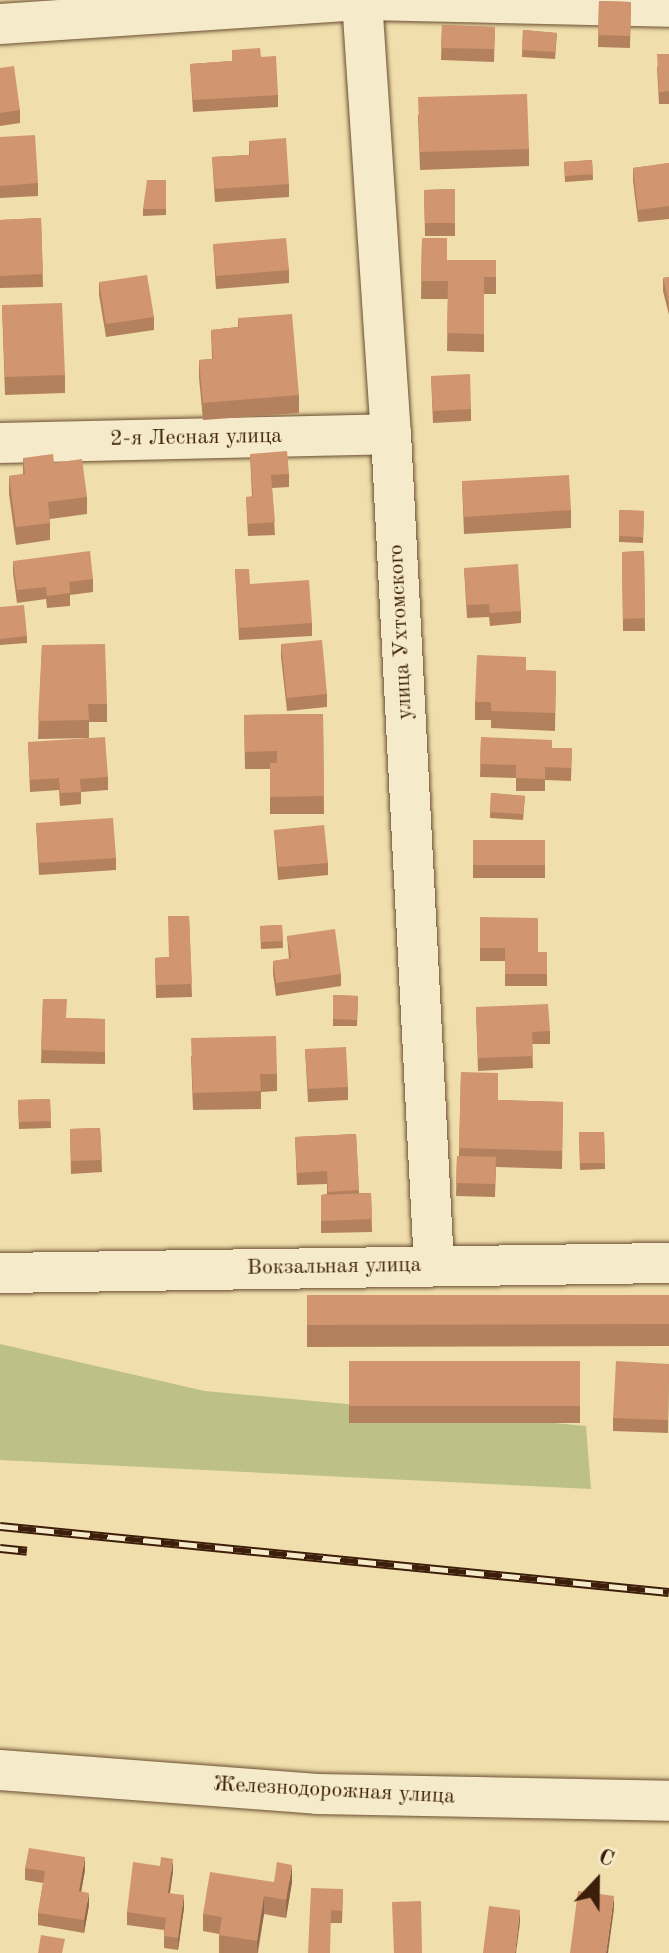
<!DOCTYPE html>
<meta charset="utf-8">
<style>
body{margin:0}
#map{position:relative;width:669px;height:1953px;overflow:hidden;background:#f0dfac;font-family:"Old Standard TT",serif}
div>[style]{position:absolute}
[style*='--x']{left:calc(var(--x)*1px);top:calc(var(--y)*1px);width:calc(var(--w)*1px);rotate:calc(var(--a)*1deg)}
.green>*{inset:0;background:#bdc187}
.roads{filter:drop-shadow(0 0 2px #6a4e32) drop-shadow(0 0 2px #6a4e32)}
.minor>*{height:40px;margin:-20px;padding:0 20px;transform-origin:20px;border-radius:20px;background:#f5eac9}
.rail>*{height:9px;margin-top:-4.5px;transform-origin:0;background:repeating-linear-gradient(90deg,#f5eac9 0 18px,#3d1e0a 0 36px);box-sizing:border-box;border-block:2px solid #3d1e0a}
.wall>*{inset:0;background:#b4815f}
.shaded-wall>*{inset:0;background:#92694e}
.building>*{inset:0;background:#d1966f}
span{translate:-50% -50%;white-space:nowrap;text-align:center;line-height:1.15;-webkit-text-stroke:7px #f5eac9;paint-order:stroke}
.street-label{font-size:22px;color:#3d1e0a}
.north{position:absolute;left:557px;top:1841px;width:80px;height:80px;-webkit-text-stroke:6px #f5eac9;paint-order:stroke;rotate:22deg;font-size:22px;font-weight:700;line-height:32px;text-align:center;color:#3d1e0a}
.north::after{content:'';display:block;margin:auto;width:28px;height:36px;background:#3d1e0a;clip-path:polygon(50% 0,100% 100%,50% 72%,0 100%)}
</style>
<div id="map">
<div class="green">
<i style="clip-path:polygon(0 1344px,205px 1391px,586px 1426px,591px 1489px,0 1460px)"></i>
</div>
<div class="roads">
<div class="minor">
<i style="--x:362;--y:0;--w:435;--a:86.2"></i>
<i style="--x:391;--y:434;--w:832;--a:87.04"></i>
<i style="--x:367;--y:0;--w:302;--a:1.3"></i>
<i style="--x:0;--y:24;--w:361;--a:-3.8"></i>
<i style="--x:0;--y:443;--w:391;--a:-1.3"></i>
<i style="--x:0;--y:1273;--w:669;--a:-0.86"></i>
<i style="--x:0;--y:1770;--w:318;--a:4.3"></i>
<i style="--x:317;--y:1794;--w:352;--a:1.1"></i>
</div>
</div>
<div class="rail">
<i style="--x:0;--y:1526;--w:672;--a:5.63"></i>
<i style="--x:0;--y:1548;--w:27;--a:6"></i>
</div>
<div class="wall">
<i style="clip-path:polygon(599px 1px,631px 2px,630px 48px,598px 47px)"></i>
<i style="clip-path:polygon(442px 25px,495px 27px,494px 62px,441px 60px)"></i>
<i style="clip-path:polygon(523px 30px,557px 33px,555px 59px,522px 57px)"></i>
<i style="clip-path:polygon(669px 54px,669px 104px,659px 104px,657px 67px)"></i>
<i style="clip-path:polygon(232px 61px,278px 95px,278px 107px,193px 112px,190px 64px)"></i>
<i style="clip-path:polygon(0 68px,20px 110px,20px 123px,0 126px)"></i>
<i style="clip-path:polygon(418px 115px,529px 149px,529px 166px,420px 170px)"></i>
<i style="clip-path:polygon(0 137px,38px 183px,38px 196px,0 198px)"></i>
<i style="clip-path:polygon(249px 141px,289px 184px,289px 197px,215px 202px,212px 157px,249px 155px)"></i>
<i style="clip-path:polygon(592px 160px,593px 180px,565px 182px,564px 162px)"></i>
<i style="clip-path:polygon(669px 163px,669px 219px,638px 222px,633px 181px,633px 168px)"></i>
<i style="clip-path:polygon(166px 180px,166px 215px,143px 216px,143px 209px)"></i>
<i style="clip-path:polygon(455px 189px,455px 236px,425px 236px,424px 190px)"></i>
<i style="clip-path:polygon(41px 218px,43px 287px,0 288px,0 220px)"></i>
<i style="clip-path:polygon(422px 238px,447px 260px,496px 260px,496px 294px,484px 294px,484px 352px,447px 351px,448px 299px,421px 299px)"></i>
<i style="clip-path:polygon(213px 244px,289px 270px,289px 283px,216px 289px)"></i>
<i style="clip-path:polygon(669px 277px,669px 315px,663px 291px,663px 278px)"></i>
<i style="clip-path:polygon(99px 282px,154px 317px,154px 330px,106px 337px,99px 295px)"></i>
<i style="clip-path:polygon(2px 305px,65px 375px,65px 393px,5px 395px)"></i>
<i style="clip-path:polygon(238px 318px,299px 395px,299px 413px,203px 420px,199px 378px,199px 360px,212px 359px,211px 330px,238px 327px)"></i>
<i style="clip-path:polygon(431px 376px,471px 409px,471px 421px,433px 423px)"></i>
<i style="clip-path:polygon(250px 454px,289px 474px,289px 487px,272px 488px,275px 535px,248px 536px,246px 497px,252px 497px)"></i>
<i style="clip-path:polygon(23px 458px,54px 463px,87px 497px,87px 514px,50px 519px,50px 540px,16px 545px,9px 494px,9px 476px,23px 474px)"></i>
<i style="clip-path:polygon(462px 481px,571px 510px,571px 528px,464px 534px)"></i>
<i style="clip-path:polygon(619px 510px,644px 511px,643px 543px,619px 542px)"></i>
<i style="clip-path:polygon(644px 551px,645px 631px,623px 631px,622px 552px)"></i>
<i style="clip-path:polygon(13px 561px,93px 579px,93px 592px,70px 595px,70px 606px,47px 608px,46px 599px,17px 603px,13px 573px)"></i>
<i style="clip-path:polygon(464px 568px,521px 611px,521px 623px,490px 626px,489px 617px,467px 618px)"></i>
<i style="clip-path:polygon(235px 569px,250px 584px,312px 623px,312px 636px,239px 640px)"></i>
<i style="clip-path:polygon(0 607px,27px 636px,27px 643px,0 645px)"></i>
<i style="clip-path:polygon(281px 644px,327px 694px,327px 707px,287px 711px,281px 657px)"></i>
<i style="clip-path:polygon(42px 645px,107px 704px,107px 722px,89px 722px,89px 738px,38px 739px)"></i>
<i style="clip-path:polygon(526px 670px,556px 671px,555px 731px,491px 728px,491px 720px,475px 720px,475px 702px)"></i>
<i style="clip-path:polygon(323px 714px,324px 814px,270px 814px,270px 769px,245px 769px,244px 715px)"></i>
<i style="clip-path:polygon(481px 737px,552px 748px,572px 748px,571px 781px,545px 780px,545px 791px,516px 791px,516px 778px,480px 777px)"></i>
<i style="clip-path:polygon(28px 742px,108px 777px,108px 790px,81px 792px,81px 804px,60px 806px,59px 790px,30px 792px)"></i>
<i style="clip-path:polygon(491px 793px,525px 796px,523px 820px,490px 818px)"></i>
<i style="clip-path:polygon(36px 823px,116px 858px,116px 870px,39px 875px)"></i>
<i style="clip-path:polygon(274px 830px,328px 863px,328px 875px,278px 880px)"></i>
<i style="clip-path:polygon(473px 840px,545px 840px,545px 878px,473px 878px)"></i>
<i style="clip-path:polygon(189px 916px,192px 997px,156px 998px,155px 958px,169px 957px)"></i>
<i style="clip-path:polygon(480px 917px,538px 952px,547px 952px,547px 986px,505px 986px,505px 961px,480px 961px)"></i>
<i style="clip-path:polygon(282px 925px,283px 948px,261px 949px,260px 926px)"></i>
<i style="clip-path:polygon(287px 936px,341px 974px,341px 986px,276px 996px,273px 974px,273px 961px,289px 959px)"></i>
<i style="clip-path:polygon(333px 995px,358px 996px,357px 1026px,333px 1026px)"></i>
<i style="clip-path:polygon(43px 999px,66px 1018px,105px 1019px,105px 1064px,41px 1063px)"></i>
<i style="clip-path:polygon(476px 1007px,550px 1031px,550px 1044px,532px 1044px,533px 1068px,478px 1071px)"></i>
<i style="clip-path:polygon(305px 1049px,348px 1087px,348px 1100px,308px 1102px)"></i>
<i style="clip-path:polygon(191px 1056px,277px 1074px,277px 1091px,261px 1092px,261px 1109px,193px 1110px)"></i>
<i style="clip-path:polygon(461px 1072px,498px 1100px,563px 1102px,562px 1169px,496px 1167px,495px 1197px,456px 1196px,457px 1156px,459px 1156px)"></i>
<i style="clip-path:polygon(50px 1099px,51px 1128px,19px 1129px,18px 1100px)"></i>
<i style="clip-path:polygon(100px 1128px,102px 1172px,71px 1174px,70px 1129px)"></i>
<i style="clip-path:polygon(579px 1132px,604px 1132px,605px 1169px,580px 1170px)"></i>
<i style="clip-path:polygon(356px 1134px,359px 1193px,371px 1193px,372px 1232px,321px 1233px,321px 1195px,327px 1194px,327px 1184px,297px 1185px,295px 1137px)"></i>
<i style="clip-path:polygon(307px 1295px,669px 1295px,669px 1346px,307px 1347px)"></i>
<i style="clip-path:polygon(349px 1361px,580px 1361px,580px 1423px,349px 1423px)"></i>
<i style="clip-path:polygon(669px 1364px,668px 1433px,613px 1431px,613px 1418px)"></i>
<i style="clip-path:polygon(25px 1868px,85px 1870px,81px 1891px,89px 1905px,84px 1933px,38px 1925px,38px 1913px,43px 1883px,25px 1880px)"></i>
<i style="clip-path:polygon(173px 1871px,170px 1893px,184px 1908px,178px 1950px,164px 1948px,164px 1930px,127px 1925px,127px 1912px)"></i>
<i style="clip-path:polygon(274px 1882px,292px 1882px,286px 1918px,264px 1914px,258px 1953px,219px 1953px,219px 1934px,203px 1931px,203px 1914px)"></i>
<i style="clip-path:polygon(343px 1889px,342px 1923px,331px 1923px,308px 1953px)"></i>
</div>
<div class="shaded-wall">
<i style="clip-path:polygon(85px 1857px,85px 1870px,79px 1904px,79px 1891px)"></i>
<i style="clip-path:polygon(173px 1859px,173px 1871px,168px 1905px,168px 1893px)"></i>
<i style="clip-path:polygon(292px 1865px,292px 1882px,286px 1918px,286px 1900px)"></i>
<i style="clip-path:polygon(89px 1893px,89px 1905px,84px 1933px,84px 1920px)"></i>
<i style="clip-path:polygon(184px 1895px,184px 1908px,178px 1950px,178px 1938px)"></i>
<i style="clip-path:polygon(264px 1896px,264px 1914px,257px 1953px,257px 1941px)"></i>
<i style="clip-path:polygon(614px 1896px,614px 1909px,608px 1953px,606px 1953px)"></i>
<i style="clip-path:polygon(520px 1910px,520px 1922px,516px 1953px,515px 1953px)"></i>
</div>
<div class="building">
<i style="clip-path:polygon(599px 1px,631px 2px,630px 36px,598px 35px)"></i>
<i style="clip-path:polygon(442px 25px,495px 27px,494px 49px,441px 48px)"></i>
<i style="clip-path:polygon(523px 30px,557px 33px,555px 52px,522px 50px)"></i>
<i style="clip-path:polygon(260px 48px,261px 57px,276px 56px,278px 95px,193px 100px,190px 64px,232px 61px,232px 50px)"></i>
<i style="clip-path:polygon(657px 54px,669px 54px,669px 91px,659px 92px)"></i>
<i style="clip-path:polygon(14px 66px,20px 110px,0 113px,0 68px)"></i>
<i style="clip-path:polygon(527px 94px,529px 149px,420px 152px,418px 97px)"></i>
<i style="clip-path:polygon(35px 135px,38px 183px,0 186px,0 137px)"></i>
<i style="clip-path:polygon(286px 138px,289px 184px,215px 189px,212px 157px,250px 155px,249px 141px)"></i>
<i style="clip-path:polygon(592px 160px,593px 174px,565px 176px,564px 162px)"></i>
<i style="clip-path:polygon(669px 163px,669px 206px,638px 210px,633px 168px)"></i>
<i style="clip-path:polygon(147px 180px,166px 180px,166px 209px,143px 209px)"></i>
<i style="clip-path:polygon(455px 189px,455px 223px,425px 223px,424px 190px)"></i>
<i style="clip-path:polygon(41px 218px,43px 274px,0 276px,0 220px)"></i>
<i style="clip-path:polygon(286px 238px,289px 270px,216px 276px,213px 244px)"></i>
<i style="clip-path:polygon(422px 238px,447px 238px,447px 260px,496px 260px,496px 277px,484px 277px,484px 334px,447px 333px,448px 281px,421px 281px)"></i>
<i style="clip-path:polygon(147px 275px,154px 317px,106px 324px,99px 282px)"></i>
<i style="clip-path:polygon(669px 277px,669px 303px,663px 278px)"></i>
<i style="clip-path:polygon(62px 303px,65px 375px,5px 377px,2px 305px)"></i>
<i style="clip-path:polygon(292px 314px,299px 395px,203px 403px,199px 360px,213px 359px,211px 330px,239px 327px,238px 318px)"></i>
<i style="clip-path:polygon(470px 374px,471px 409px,433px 411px,431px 376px)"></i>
<i style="clip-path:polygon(287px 451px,289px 474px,271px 475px,275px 522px,248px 524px,246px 497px,253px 496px,250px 454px)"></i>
<i style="clip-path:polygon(53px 454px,54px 463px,82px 459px,87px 497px,48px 502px,50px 523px,16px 527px,9px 476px,25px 474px,23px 458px)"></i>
<i style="clip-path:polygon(569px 475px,571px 510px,464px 517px,462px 481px)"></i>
<i style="clip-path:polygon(619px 510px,644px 511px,643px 537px,619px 536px)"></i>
<i style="clip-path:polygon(90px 551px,93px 579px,69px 582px,70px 593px,47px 596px,46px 587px,17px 590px,13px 561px)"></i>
<i style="clip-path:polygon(644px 551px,645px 618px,623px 619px,622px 552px)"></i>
<i style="clip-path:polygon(518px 564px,521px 611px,490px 613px,489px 604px,467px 605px,464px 568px)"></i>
<i style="clip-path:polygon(235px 569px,249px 569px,250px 584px,309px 580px,312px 623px,239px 628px)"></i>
<i style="clip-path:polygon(24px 605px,27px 636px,0 639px,0 607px)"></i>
<i style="clip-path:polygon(322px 640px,327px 694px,287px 698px,281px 644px)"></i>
<i style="clip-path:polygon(105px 644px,107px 704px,88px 704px,89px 720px,38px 721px,42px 645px)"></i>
<i style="clip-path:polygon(477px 655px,526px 657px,526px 670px,556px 671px,555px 713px,491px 711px,491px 702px,475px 702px)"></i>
<i style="clip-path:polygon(323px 714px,324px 796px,270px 797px,270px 763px,277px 763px,277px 751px,245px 752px,244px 715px)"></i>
<i style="clip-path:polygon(105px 737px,108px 777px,80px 779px,81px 792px,60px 793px,59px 778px,30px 780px,28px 742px)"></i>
<i style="clip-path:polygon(481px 737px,552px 740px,552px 748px,572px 748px,571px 768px,545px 767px,545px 779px,516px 778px,516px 765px,480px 764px)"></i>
<i style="clip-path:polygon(491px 793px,525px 796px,523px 814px,490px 812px)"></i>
<i style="clip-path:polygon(113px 818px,116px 858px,39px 863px,36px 823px)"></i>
<i style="clip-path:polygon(324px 825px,328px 863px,278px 867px,274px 830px)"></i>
<i style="clip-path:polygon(473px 840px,545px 840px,545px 865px,473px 865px)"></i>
<i style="clip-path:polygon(168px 916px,189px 916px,192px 984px,156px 985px,155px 958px,169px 957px)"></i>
<i style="clip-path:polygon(480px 917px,538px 918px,538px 952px,547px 952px,547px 974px,505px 974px,505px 948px,480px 948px)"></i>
<i style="clip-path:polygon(282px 925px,283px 941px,261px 942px,260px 926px)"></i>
<i style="clip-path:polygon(335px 929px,341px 974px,276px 983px,273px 961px,291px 958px,287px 936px)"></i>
<i style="clip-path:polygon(333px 995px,358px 996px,357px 1020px,333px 1019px)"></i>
<i style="clip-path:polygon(43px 999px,67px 999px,66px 1018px,105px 1019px,105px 1052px,41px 1050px)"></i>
<i style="clip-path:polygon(548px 1004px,550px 1031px,532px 1032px,533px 1056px,478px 1058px,476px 1007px)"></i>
<i style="clip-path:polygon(276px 1036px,277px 1074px,260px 1074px,261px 1091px,193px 1093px,191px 1038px)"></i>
<i style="clip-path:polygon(346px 1047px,348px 1087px,308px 1089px,305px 1049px)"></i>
<i style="clip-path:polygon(461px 1072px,498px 1073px,498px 1100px,563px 1102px,562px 1151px,459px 1148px)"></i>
<i style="clip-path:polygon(50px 1099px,51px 1121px,19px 1122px,18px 1100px)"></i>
<i style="clip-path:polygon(100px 1128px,102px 1160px,71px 1161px,70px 1129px)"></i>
<i style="clip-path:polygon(579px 1132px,604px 1132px,605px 1163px,580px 1163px)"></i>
<i style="clip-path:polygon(356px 1134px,359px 1190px,328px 1192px,327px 1171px,297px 1173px,295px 1137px)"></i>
<i style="clip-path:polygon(457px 1156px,496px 1157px,495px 1184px,456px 1183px)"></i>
<i style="clip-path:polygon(371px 1193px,372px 1219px,321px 1221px,321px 1195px)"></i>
<i style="clip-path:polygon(307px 1295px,669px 1295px,669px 1324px,307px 1325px)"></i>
<i style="clip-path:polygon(349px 1361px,580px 1361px,580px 1406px,349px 1406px)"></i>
<i style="clip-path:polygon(616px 1361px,669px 1364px,668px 1420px,613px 1418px)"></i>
<i style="clip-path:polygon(29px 1848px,85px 1857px,79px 1891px,89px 1893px,84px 1920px,38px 1913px,45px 1871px,25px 1868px)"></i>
<i style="clip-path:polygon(161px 1857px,173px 1859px,168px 1893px,184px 1895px,178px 1938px,164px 1936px,166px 1918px,127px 1912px,133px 1862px,160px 1866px)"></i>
<i style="clip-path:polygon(277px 1862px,292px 1865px,286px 1900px,264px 1896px,257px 1941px,219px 1935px,222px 1917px,203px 1914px,210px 1872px,274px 1882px)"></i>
<i style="clip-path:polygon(311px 1888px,343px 1889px,342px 1911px,331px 1910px,330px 1953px,308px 1953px)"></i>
<i style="clip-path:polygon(578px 1891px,614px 1896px,606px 1953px,570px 1953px)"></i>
<i style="clip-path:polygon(421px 1901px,422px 1953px,394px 1953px,392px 1902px)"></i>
<i style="clip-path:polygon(489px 1906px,520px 1910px,515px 1953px,483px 1953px)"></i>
<i style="clip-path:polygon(41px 1935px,65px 1939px,62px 1953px,38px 1953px)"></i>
</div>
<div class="street-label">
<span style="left:196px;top:438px;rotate:-1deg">2-я Лесная улица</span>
<span style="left:401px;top:632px;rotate:-93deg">улица Ухтомского</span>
<span style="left:334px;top:1267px;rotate:-1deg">Вокзальная улица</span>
<span style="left:334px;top:1791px;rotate:3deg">Железнодорожная улица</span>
</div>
<div class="north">С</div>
</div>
